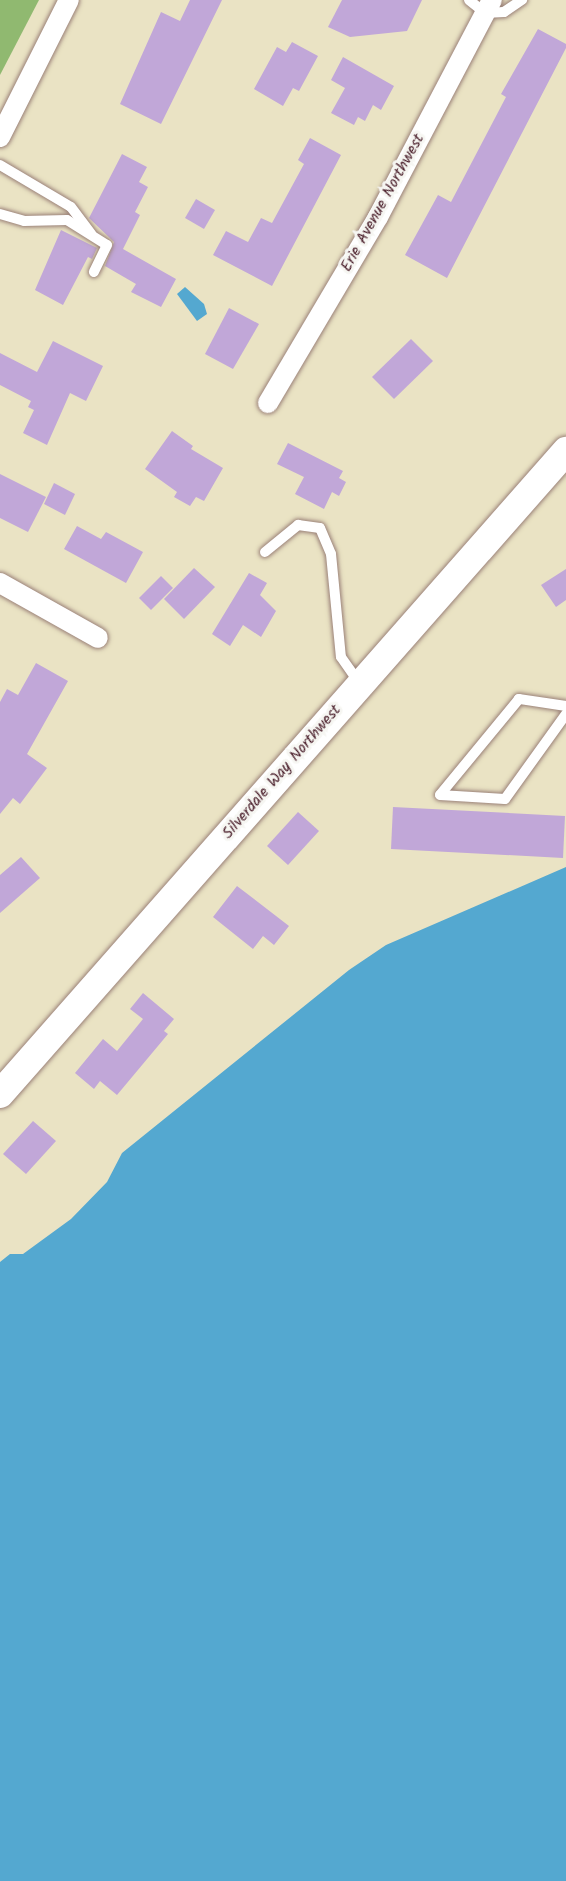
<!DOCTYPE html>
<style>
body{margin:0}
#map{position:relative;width:566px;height:1881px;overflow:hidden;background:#eae3c4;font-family:Kalam,sans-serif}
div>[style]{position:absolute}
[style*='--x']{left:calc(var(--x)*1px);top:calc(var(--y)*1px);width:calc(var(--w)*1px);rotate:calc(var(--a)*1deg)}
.forest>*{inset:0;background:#90b970}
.water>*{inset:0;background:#54a8d0}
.building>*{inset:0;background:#c1a7d8}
.roads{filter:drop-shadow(0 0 2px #9a8178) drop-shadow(0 0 2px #9a8178)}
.lane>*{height:10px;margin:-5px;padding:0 5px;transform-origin:5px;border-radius:5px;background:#fff}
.street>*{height:20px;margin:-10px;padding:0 10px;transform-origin:10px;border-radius:10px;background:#fff}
.secondary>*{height:28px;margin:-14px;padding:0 14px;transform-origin:14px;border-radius:14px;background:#fff}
span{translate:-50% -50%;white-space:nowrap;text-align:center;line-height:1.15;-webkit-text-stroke:6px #f6f6f2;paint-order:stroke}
.street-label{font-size:16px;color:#4a1f2b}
</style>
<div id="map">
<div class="forest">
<i style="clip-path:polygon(0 0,39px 0,0 75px)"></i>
</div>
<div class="water">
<i style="clip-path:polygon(185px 287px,204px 304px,207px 314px,197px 321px,177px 294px)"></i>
<i style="clip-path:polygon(566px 867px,566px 1881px,0 1881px,0 1262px,10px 1254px,23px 1254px,71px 1219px,107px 1182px,122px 1153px,349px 970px,386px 945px)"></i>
</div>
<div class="building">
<i style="clip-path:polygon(190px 0,222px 0,161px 124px,120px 104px,161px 12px,180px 21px)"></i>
<i style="clip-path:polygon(342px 0,422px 0,407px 31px,350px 37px,328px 27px)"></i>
<i style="clip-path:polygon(538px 29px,566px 44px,566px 48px,447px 278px,405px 255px,438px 195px,451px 202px,506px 97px,501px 94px)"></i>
<i style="clip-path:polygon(292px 42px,318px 56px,299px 91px,293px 88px,283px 106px,254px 89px,277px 47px,286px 52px)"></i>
<i style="clip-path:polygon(343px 57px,394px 86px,381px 110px,373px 105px,365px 121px,358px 117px,354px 125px,331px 113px,345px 88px,331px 80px)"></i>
<i style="clip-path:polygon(310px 138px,341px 155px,272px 286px,213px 255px,226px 231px,248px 242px,261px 218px,272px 223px,304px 164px,298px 160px)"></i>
<i style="clip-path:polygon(122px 154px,147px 167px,139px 182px,148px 187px,135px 212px,140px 215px,123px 249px,176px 279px,161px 307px,131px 292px,136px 284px,105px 266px,114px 242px,89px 218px)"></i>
<i style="clip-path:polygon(196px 199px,215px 210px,204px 229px,185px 218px)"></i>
<i style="clip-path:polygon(61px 230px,97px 248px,92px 259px,88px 257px,63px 305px,35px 290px)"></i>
<i style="clip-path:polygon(229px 308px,259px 324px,233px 369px,205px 354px)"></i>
<i style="clip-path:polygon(411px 339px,433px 361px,394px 399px,372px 377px)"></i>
<i style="clip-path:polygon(53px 341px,103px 366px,86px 401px,70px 393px,47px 445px,23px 433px,34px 410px,28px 407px,31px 401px,0 385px,0 353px,37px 372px)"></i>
<i style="clip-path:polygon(172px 431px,193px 446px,191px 449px,223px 468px,204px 501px,196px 497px,190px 506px,174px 497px,177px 492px,145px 469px)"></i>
<i style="clip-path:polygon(288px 443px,343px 471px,339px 478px,346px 482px,339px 496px,332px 492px,324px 509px,295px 494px,304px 477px,277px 464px)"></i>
<i style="clip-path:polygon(0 474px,46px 497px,28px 532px,0 518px)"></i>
<i style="clip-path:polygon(54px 483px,75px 494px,65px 515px,44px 504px)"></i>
<i style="clip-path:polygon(77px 526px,101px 539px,106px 532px,143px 552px,126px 583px,64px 549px)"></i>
<i style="clip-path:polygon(194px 568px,215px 587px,184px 619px,164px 599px)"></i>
<i style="clip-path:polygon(566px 569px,566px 600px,556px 607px,541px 585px)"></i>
<i style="clip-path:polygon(249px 573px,267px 583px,260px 595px,276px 611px,261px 637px,243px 625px,230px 646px,212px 634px)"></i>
<i style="clip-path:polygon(161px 576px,173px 588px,151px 610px,139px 598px)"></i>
<i style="clip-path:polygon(36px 663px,68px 681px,27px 754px,47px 768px,20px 804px,13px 798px,0 814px,0 702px,7px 689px,18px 695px)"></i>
<i style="clip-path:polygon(393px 807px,565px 816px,563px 858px,391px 849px)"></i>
<i style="clip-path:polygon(298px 812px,319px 831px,288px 865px,267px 846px)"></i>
<i style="clip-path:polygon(21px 857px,40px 878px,0 913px,0 875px)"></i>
<i style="clip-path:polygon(237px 886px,289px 926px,274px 945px,263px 936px,253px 949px,213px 917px)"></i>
<i style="clip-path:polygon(143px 993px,174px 1019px,164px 1031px,168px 1034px,117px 1095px,100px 1081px,94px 1089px,75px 1073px,103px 1039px,117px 1051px,143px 1019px,130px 1009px)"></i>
<i style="clip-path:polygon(33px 1121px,56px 1141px,26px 1174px,3px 1154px)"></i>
</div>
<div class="roads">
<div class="lane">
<i style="--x:469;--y:0;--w:21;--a:39"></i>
<i style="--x:485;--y:13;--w:19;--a:-3"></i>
<i style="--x:504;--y:12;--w:22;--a:-34"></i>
<i style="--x:0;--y:165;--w:82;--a:30.6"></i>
<i style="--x:71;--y:207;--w:34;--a:53"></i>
<i style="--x:0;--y:214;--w:25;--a:16"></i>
<i style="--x:24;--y:221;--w:43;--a:-1.3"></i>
<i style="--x:67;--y:220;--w:47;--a:32"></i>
<i style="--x:107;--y:245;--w:30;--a:116"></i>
<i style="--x:265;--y:552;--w:43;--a:-39.3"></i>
<i style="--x:298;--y:525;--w:22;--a:8"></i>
<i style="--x:320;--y:528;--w:28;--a:67"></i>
<i style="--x:331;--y:554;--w:103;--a:84.5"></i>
<i style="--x:341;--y:657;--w:32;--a:55"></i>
<i style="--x:566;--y:706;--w:48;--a:-171.5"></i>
<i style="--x:519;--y:699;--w:124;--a:129.5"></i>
<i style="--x:440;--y:795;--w:65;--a:3.5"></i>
<i style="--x:505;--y:799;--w:105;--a:-54.3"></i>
</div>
<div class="street">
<i style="--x:0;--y:137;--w:153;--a:-63.3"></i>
<i style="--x:268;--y:403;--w:216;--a:-59.4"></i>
<i style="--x:378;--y:217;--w:245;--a:-62.3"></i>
<i style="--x:0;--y:583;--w:112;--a:29.3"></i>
</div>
<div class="secondary">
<i style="--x:0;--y:1094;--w:857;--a:-48.64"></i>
</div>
</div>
<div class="street-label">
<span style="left:383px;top:203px;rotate:-61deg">Erie Avenue Northwest</span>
<span style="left:282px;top:772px;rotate:-49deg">Silverdale Way Northwest</span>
</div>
</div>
